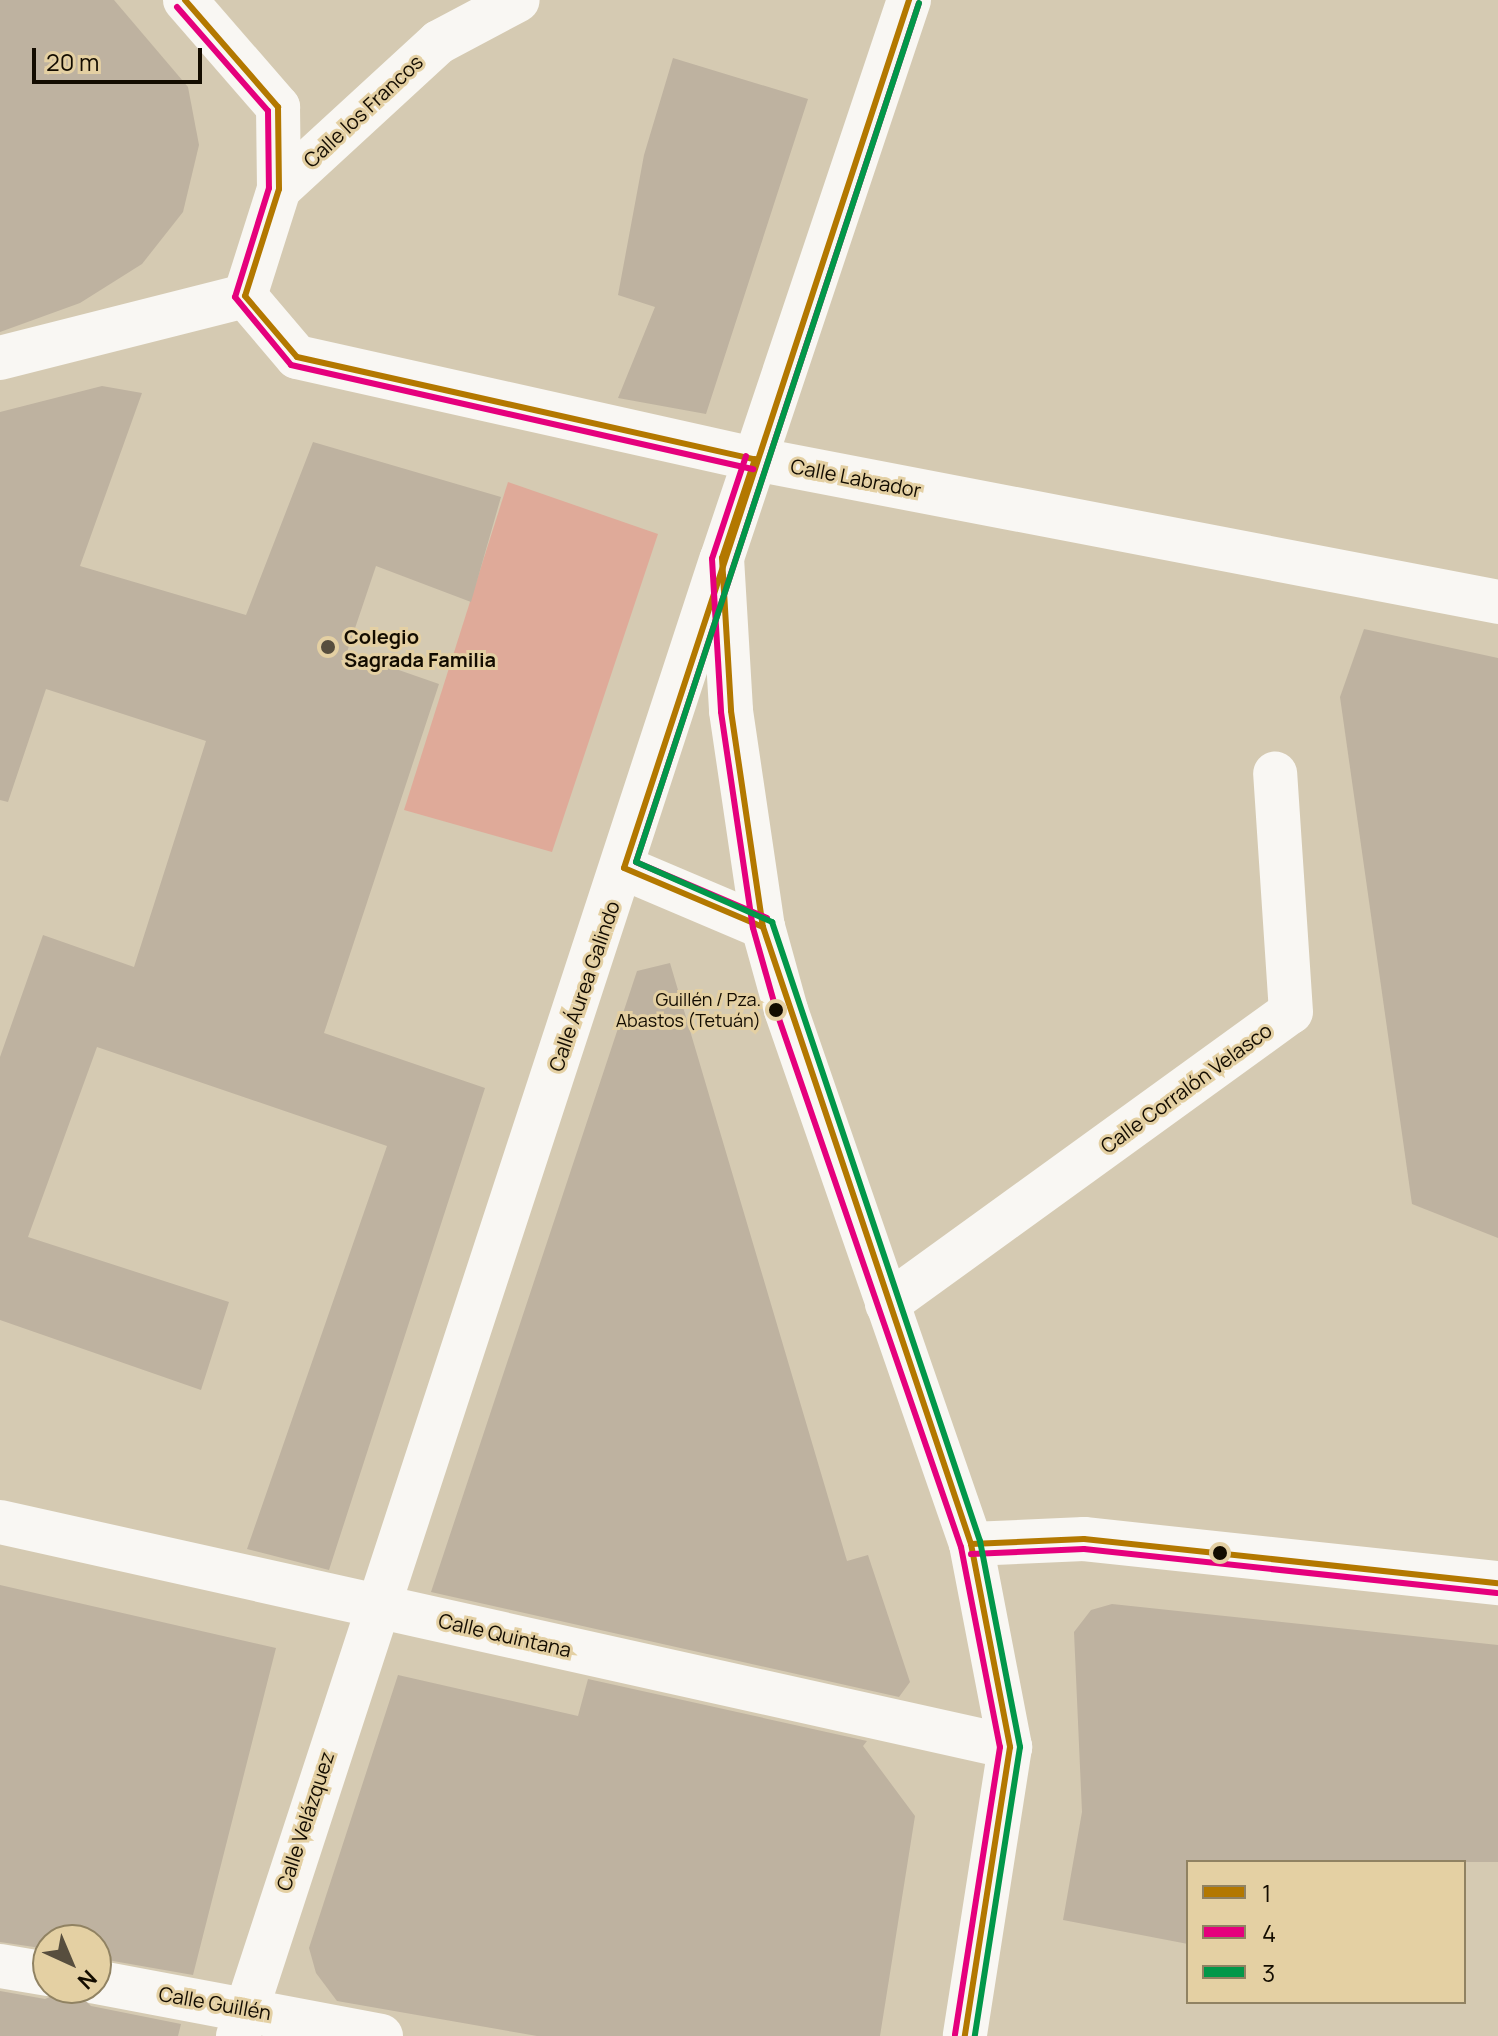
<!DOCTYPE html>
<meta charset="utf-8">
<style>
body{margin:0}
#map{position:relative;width:1498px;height:2036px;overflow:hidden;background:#d5cab2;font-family:Manrope,sans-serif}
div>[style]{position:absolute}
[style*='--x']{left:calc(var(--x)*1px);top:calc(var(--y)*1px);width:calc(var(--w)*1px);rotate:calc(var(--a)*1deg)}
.green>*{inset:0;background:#dfaa99}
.building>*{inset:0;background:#beb2a0}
.street>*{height:44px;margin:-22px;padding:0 22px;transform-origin:22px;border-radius:22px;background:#f9f7f3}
.secondary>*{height:44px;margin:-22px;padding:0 22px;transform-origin:22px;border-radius:22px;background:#f9f7f3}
.bus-1>*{height:6px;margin:-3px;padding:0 3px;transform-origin:3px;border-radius:3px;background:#b37800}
.bus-2>*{height:6px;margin:-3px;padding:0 3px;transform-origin:3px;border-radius:3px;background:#e5007d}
.bus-3>*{height:6px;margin:-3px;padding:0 3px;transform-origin:3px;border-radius:3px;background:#029749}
.dots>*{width:22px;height:22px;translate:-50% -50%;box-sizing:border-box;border:4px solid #e4d0a3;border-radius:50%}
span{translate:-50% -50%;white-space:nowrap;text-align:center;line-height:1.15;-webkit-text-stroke:6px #e4d0a3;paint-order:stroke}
.bus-label{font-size:18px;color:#130c00}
.right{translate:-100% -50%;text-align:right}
.street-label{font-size:20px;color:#130c00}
.poi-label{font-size:20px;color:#130c00;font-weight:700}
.left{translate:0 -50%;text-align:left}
.legend{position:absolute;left:1186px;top:1860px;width:280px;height:144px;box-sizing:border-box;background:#e4d0a3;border:2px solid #908262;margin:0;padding:10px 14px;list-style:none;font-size:24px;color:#130c00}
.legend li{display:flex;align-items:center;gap:16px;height:40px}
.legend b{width:40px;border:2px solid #908262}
.north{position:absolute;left:32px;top:1924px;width:80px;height:80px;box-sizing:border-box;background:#e4d0a3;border:2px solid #908262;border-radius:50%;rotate:136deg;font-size:22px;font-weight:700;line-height:32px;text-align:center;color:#130c00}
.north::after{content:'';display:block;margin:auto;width:28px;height:36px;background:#574e3e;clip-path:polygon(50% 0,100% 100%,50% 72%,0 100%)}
.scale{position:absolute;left:32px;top:48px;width:170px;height:36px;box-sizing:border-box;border:4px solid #130c00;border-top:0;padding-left:10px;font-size:24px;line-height:28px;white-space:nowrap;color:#130c00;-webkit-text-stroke:6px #e4d0a3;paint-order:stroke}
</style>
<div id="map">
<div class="green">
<i style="clip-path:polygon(508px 482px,658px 534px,552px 852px,404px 810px)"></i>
</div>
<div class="building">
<i style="clip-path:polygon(0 0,114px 0,188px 87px,199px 145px,183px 212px,142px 264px,80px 303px,0 332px)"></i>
<i style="clip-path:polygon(673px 58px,808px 99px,706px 414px,618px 398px,655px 307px,618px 295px,644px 155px)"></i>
<i style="clip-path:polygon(102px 386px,142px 393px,80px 566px,246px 615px,313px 442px,501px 497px,471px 602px,376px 566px,347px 652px,439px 684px,324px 1033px,485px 1088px,329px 1570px,247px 1549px,387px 1146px,97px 1047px,28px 1237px,229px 1302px,201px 1390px,0 1320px,0 1057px,43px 935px,134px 967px,206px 741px,46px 689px,8px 802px,0 800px,0 412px)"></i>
<i style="clip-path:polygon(1364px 629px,1498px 658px,1498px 1238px,1412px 1204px,1340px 697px)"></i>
<i style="clip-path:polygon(670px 963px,847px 1561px,868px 1555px,910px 1682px,899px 1697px,431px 1592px,637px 971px)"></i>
<i style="clip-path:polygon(0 1585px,276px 1648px,193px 1975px,96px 1958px,96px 1940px,48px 1940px,48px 1949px,0 1942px)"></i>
<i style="clip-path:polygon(1112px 1604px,1498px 1645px,1498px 1862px,1188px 1862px,1188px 1944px,1063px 1920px,1082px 1812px,1074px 1632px,1091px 1610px)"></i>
<i style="clip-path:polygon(398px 1675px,578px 1716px,588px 1679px,867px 1741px,863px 1746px,915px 1816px,880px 2036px,537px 2036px,337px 2001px,316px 1973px,309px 1948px)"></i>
<i style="clip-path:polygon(72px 1988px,91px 2006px,181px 2024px,178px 2036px,0 2036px,0 1991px,45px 1999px)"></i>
</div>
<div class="street">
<i style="--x:185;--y:0;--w:142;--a:49"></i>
<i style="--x:278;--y:107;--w:82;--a:89.3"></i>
<i style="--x:245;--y:296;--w:80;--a:49.6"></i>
<i style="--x:297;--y:357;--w:469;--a:12.6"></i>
<i style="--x:755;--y:459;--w:757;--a:10.89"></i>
<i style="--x:245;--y:296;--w:112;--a:-72.4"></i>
<i style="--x:279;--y:189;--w:217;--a:-42.6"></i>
<i style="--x:439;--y:42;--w:89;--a:-28"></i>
<i style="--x:0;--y:358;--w:253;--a:-14.2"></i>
<i style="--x:624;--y:868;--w:151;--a:23"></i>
<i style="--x:887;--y:1304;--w:498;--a:-35.9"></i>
<i style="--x:1291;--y:1012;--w:239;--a:-93.8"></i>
<i style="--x:0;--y:1522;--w:1035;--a:12.56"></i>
<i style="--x:971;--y:1544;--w:113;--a:-2.5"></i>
<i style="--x:1084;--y:1539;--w:416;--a:6.1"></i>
<i style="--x:0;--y:1966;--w:49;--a:9.5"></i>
<i style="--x:96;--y:1982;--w:290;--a:10.7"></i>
<i style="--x:238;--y:2036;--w:1553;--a:-71.88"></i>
</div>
<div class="secondary">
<i style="--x:909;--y:0;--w:589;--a:108.53"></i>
<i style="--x:722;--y:558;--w:153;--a:86.6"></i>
<i style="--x:731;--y:711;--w:218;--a:81.6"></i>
<i style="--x:763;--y:927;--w:86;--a:74.5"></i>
<i style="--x:786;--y:1010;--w:565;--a:70.89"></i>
<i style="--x:971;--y:1544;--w:207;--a:79.1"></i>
<i style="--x:1010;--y:1747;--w:292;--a:98.9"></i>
</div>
<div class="bus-1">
<i style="--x:185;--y:0;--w:142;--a:49"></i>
<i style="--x:278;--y:107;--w:82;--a:89.3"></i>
<i style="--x:279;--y:189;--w:112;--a:107.6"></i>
<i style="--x:245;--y:296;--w:80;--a:49.6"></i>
<i style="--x:297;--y:357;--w:469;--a:12.6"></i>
<i style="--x:755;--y:459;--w:104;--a:108.4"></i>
<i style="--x:722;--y:558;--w:153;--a:86.6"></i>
<i style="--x:731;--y:711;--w:218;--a:81.6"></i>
<i style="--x:763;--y:927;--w:651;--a:71.37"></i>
<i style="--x:971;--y:1544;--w:207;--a:79.1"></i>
<i style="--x:1010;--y:1747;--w:292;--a:98.9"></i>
<i style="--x:763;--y:927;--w:151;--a:-157"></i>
<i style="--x:624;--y:868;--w:914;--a:-71.82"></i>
<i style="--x:971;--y:1544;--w:113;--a:-2.5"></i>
<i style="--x:1084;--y:1539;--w:416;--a:6.1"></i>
</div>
<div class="bus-2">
<i style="--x:177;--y:7;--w:138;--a:48.8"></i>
<i style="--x:268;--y:111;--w:77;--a:89.3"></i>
<i style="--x:269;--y:188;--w:114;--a:107.3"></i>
<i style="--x:235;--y:297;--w:88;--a:50.5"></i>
<i style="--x:291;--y:365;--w:474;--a:12.7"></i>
<i style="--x:746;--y:456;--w:108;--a:108.3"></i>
<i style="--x:712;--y:559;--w:153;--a:86.6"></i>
<i style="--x:721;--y:712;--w:218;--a:81.6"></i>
<i style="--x:753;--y:928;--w:88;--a:74.2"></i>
<i style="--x:777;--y:1013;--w:565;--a:70.99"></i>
<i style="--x:961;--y:1547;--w:204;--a:79"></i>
<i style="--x:1000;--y:1747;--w:291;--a:98.9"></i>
<i style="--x:767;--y:918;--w:142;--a:-156.9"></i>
<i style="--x:636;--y:862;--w:904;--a:-71.77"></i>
<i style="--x:971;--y:1554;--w:113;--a:-2.5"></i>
<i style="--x:1084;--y:1549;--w:415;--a:6.1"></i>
</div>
<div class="bus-3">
<i style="--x:919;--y:3;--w:904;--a:108.23"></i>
<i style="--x:636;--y:862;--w:149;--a:23.8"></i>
<i style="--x:772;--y:922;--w:653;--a:71.43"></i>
<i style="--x:980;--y:1541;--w:210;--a:79"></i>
<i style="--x:1020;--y:1747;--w:292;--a:98.9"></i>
</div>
<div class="dots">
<i style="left:328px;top:647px;background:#574e3e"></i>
<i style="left:776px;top:1010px;background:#130c00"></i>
<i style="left:1220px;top:1553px;background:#130c00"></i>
</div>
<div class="bus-label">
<span class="right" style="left:761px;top:1010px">Guillén / Pza.<br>Abastos (Tetuán)</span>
</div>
<div class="street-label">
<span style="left:363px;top:111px;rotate:-43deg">Calle los Francos</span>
<span style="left:856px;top:478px;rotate:11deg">Calle Labrador</span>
<span style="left:584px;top:986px;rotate:-71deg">Calle Áurea Galindo</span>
<span style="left:1186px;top:1088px;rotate:-36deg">Calle Corralón Velasco</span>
<span style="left:505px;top:1635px;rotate:13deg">Calle Quintana</span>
<span style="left:305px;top:1821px;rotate:-72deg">Calle Velázquez</span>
<span style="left:215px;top:2003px;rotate:10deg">Calle Guillén</span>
</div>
<div class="poi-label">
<span class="left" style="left:344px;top:648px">Colegio<br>Sagrada Familia</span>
</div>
<ul class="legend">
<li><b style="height:10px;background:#b37800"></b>1</li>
<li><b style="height:10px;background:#e5007d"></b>4</li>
<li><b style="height:10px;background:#029749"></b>3</li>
</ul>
<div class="north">N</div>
<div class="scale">20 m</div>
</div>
